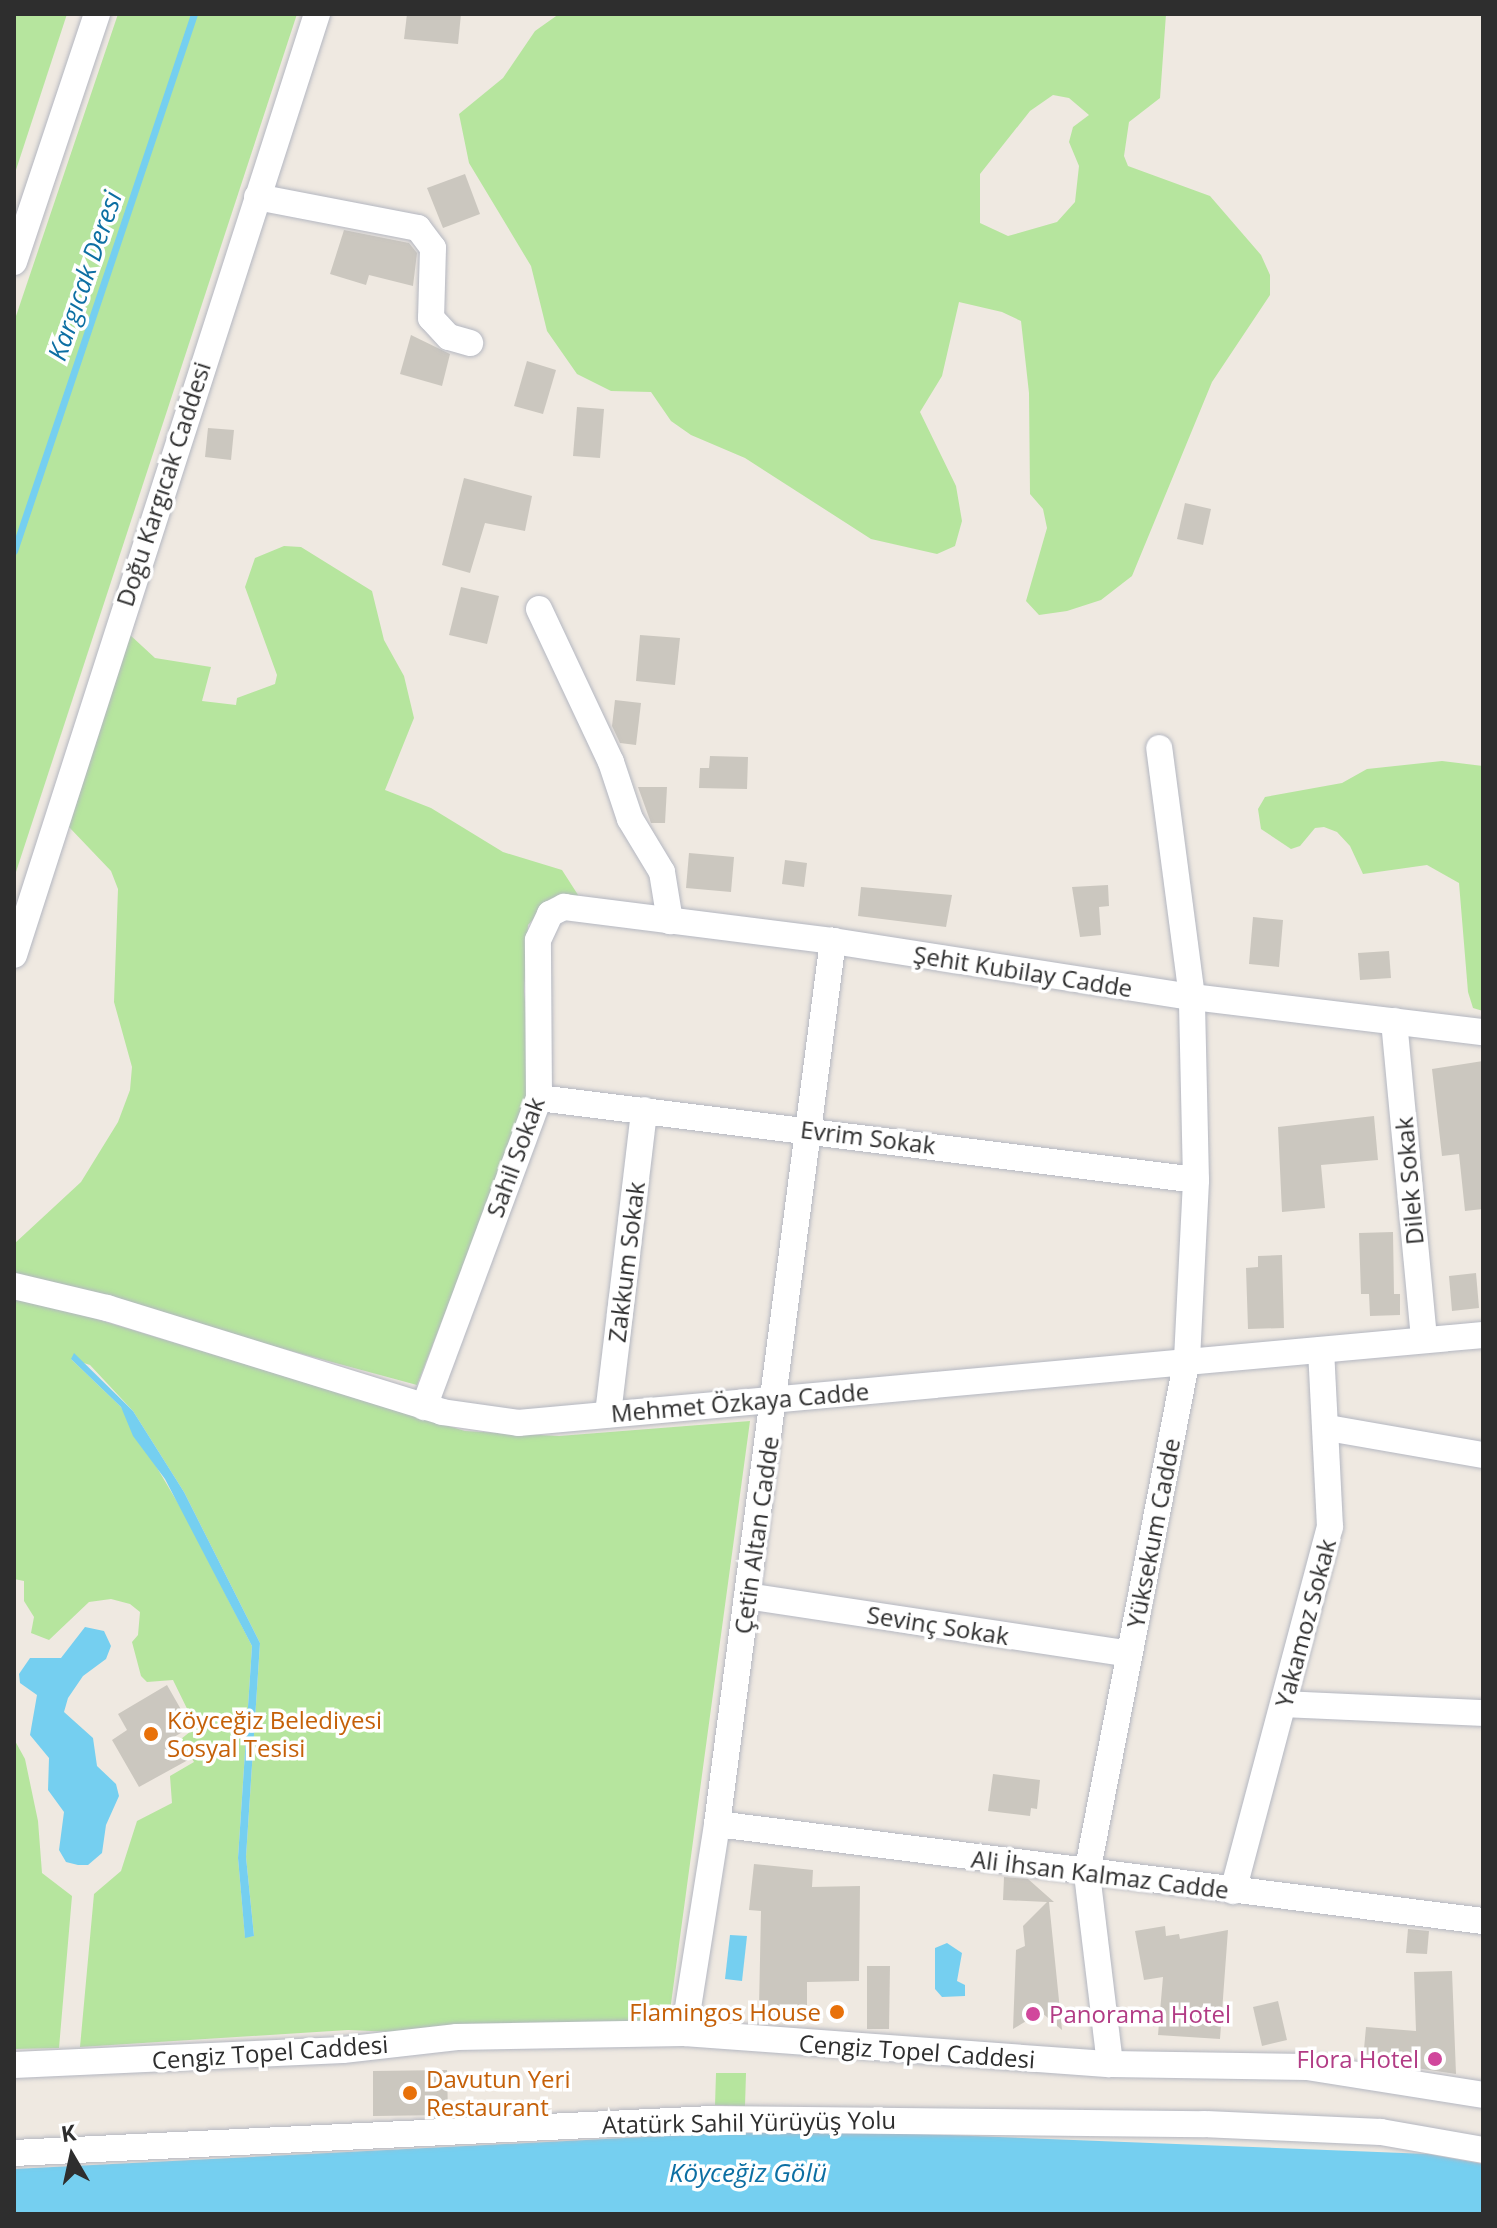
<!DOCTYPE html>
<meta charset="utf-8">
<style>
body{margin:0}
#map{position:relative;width:1497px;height:2228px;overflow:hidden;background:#efe9e1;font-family:"Open Sans",sans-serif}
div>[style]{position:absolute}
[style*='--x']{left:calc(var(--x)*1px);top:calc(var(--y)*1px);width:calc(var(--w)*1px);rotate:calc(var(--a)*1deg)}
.green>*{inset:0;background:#b6e59e}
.water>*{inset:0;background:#75cff0}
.stream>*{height:7px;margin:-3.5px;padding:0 3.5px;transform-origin:3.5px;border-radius:3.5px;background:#75cff0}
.building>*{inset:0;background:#cbc7bf}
.roads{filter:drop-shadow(0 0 2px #b4b7c1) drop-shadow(0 0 2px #b4b7c1)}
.minor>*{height:26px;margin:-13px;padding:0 13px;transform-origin:13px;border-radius:13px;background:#fff}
.dots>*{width:22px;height:22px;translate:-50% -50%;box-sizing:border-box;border:4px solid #fff;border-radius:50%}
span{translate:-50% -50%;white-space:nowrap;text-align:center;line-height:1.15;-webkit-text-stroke:7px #fff;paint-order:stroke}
.street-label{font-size:24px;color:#2e2e2e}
.food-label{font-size:24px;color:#c56008}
.left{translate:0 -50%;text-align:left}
.right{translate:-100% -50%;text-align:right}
.hotel-label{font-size:24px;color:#b23c85}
.water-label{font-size:26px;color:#0d6fa3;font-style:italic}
.frame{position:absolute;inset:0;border:16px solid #2e2e2e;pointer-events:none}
.north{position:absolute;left:32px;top:2116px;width:80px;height:80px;-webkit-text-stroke:6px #fff;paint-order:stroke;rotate:351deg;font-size:22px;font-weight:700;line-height:32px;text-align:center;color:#2e2e2e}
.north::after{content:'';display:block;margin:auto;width:28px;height:36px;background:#2e2e2e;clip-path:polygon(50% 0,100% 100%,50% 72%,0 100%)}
</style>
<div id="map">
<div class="green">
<i style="clip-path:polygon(14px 14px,67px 14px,14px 176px)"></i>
<i style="clip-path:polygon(118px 14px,297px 14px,14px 878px,14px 322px)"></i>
<i style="clip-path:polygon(evenodd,559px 14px,1166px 14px,1160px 98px,1129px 122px,1124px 156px,1128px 166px,1210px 196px,1261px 255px,1270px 275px,1270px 295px,1212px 382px,1132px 576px,1101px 600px,1067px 611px,1039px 615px,1026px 601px,1047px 528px,1043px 509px,1030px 494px,1029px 393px,1021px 321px,1002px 312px,959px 302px,942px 376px,920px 412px,956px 486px,962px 521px,955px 546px,937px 554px,871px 539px,745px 458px,691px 435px,671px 421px,651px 392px,611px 391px,577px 374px,547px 331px,531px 266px,469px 163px,459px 114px,503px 78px,535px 31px,559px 14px,1053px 95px,1069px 98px,1089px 115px,1073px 127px,1069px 142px,1079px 166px,1075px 202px,1057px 222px,1008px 236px,980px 223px,980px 174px,1030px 111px,1053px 95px)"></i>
<i style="clip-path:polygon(284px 546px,301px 547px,372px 591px,384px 640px,404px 676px,414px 718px,385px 790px,431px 808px,503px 852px,562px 870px,580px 898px,548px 903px,528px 925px,524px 991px,532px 1075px,529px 1098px,417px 1385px,14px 1276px,14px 1244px,81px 1182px,118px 1122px,130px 1090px,132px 1067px,114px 1002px,118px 889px,111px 871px,69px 827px,129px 634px,155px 658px,211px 667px,202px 701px,236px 705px,237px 698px,275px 684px,277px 675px,245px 587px,255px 558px)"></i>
<i style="clip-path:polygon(1442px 761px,1483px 766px,1483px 1011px,1473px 1008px,1468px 992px,1459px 883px,1427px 865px,1363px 874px,1350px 846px,1337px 832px,1324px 827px,1315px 828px,1300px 846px,1291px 849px,1261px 829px,1258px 809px,1265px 797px,1342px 783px,1367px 769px)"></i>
<i style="clip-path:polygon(evenodd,14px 1294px,465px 1431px,559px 1436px,750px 1421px,670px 2011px,663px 2032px,465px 2035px,348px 2030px,80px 2047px,94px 1894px,121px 1871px,137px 1821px,172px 1803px,170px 1776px,194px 1762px,181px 1739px,196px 1727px,173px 1680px,147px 1682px,141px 1676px,132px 1642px,138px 1635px,140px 1612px,130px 1604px,111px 1599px,89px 1602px,49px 1640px,31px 1633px,34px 1617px,24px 1601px,24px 1581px,14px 1579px,14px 1294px,71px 1359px,90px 1365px,133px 1411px,184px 1492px,260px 1643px,246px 1857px,254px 1936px,245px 1937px,238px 1858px,252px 1646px,185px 1515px,121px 1407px,71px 1359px)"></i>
<i style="clip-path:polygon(14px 1739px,25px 1759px,38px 1821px,42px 1873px,72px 1896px,59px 2048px,14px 2049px)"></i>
<i style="clip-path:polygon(716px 2073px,746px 2073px,745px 2106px,715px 2105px)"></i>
</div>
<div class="water">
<i style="clip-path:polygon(74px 1353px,133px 1411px,184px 1492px,260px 1643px,246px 1857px,254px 1936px,245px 1938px,238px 1858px,252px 1646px,165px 1479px,133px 1436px,121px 1407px,71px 1359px)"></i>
<i style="clip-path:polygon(85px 1627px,104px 1631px,111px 1646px,106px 1659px,83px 1676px,68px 1698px,64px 1712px,93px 1738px,97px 1766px,116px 1784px,119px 1796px,106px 1825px,102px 1853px,88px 1865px,78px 1865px,66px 1862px,59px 1850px,64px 1812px,48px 1790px,49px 1758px,30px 1735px,37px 1695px,20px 1683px,19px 1674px,30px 1658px,61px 1658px)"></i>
<i style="clip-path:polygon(730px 1935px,747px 1936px,742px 1981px,725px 1979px)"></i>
<i style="clip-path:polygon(947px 1943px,962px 1953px,957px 1981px,965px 1985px,965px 1996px,942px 1997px,935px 1989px,935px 1948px)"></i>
<i style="clip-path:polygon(870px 2132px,1428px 2154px,1483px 2164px,1483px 2214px,14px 2214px,14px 2169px,723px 2133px)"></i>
</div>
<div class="stream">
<i style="--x:14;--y:551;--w:566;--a:-71.47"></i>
</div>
<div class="building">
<i style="clip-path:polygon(407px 14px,461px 14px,458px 44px,404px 39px)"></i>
<i style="clip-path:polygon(465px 174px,480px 214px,443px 228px,427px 188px)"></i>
<i style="clip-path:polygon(344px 230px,409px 243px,417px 253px,413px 286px,369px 275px,366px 285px,330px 274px)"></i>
<i style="clip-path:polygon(411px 335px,450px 354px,442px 386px,400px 374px)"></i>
<i style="clip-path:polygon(527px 361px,556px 370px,543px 414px,514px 406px)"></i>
<i style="clip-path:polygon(577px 407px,604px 409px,600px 458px,573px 456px)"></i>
<i style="clip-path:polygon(208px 428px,234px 430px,231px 460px,205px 457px)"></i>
<i style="clip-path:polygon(464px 478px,532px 496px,525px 531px,485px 523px,470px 573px,442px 565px)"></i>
<i style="clip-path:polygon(1185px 503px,1211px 509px,1203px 545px,1177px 539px)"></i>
<i style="clip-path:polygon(461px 587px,499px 596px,487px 644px,449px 635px)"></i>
<i style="clip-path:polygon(640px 635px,680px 638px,675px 685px,636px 681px)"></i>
<i style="clip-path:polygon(615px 700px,641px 703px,636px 745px,620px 743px,612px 726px)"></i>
<i style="clip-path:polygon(710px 756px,748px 757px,747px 789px,699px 788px,700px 768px,709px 768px)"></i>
<i style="clip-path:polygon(638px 787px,667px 787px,665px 823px,651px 823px)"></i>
<i style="clip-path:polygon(689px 853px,734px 857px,731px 892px,686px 888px)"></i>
<i style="clip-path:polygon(785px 860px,807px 863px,804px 887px,782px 884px)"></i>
<i style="clip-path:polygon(1108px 885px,1109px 906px,1099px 907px,1101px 935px,1080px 937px,1072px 887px)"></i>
<i style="clip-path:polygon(861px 887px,952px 895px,946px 927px,858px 916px)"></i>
<i style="clip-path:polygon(1253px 917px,1283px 920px,1279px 967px,1249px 964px)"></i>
<i style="clip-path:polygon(1389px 951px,1391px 978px,1360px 980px,1358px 953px)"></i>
<i style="clip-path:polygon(1483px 1061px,1483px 1209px,1465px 1211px,1459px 1154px,1442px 1156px,1432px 1069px)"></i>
<i style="clip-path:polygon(1374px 1116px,1378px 1160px,1321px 1165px,1325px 1208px,1282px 1212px,1278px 1127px)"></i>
<i style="clip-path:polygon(1393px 1232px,1394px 1294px,1400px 1294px,1400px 1315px,1370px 1316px,1369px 1294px,1361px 1294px,1359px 1233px)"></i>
<i style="clip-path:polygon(1282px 1255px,1284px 1328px,1248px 1329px,1246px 1268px,1258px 1267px,1258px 1256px)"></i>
<i style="clip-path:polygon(1476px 1273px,1479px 1308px,1452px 1311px,1449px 1276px)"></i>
<i style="clip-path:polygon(167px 1685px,191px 1727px,174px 1737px,188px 1760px,139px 1787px,112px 1740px,127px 1730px,118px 1714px)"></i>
<i style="clip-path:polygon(993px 1774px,1040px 1780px,1037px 1809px,1031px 1808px,1030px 1816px,988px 1811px)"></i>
<i style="clip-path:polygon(754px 1864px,813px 1870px,812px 1887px,860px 1886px,859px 1981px,807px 1982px,807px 2017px,773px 2017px,773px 2007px,759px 2007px,761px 1911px,749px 1910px)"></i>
<i style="clip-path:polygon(1004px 1877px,1028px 1879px,1054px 1902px,1049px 1902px,1062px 2030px,1041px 2012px,1013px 2029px,1016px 1950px,1025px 1946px,1023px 1926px,1047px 1902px,1003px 1900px)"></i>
<i style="clip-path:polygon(1165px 1926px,1166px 1936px,1179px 1934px,1180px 1939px,1228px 1930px,1220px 2039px,1158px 2035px,1163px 1977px,1144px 1980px,1135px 1931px)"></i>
<i style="clip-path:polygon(1408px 1929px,1429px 1931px,1427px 1954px,1406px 1953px)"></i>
<i style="clip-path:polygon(867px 1966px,890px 1966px,889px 2029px,867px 2029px)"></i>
<i style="clip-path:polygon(1452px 1971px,1456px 2074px,1363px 2060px,1366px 2027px,1416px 2031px,1414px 1972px)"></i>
<i style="clip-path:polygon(1278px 2001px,1287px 2040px,1262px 2046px,1253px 2007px)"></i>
<i style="clip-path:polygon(447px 2070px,448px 2115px,373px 2116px,373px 2071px)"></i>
</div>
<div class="roads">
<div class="minor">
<i style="--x:257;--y:197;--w:164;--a:10.9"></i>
<i style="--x:418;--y:228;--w:25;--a:53"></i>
<i style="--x:433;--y:248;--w:70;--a:91.6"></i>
<i style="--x:431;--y:318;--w:26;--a:47"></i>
<i style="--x:449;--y:337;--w:22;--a:16"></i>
<i style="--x:14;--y:262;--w:262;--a:-71.5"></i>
<i style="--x:539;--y:609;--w:169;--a:64.8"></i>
<i style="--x:611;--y:762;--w:60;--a:71.6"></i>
<i style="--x:630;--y:819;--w:62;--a:58.9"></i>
<i style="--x:662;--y:872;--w:50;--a:80.7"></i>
<i style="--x:14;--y:955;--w:989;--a:-72.15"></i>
<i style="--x:1394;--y:1021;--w:320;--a:84.6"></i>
<i style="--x:539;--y:1098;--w:662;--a:7.11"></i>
<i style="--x:14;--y:1286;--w:96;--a:13.3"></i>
<i style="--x:107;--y:1308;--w:351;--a:17.2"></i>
<i style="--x:442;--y:1412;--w:77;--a:8.2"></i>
<i style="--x:518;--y:1423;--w:969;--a:-5.21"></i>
<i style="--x:424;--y:1407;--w:330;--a:-69.6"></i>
<i style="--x:539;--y:1098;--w:158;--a:-90.4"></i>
<i style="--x:538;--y:940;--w:29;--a:-65"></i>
<i style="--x:550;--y:914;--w:16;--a:-27"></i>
<i style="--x:564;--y:907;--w:271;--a:7.2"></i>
<i style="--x:833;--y:941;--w:363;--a:8.9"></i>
<i style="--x:1192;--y:997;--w:293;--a:6.9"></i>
<i style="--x:608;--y:1414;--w:306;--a:-83.2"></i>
<i style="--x:1328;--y:1428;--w:157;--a:9.9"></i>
<i style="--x:747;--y:1596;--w:386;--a:8.6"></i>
<i style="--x:1284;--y:1704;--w:199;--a:2.6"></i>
<i style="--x:717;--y:1824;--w:772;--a:7.22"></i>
<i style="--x:1233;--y:1891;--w:377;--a:-75.1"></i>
<i style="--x:1330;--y:1527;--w:177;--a:-92.9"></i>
<i style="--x:684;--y:2033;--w:212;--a:-81"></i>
<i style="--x:717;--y:1824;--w:891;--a:-82.52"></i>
<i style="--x:1110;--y:2064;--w:192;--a:-96.9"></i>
<i style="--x:1087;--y:1873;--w:524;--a:-78.99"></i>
<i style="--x:1187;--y:1359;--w:179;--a:-87.1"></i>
<i style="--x:1196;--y:1180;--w:183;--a:-91.3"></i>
<i style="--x:1192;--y:997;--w:251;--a:-97.5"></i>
<i style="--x:14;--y:2065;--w:329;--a:-2.6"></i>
<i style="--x:343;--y:2050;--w:115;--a:-6.5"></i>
<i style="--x:457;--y:2037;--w:227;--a:-1"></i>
<i style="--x:684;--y:2033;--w:427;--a:4.2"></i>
<i style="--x:1110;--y:2064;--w:197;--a:0.9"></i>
<i style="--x:1307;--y:2067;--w:178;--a:9"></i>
<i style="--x:14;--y:2153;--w:698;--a:-2.79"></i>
<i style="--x:711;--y:2119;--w:493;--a:0.6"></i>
<i style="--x:1204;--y:2124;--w:177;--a:2.6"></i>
<i style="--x:1381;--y:2132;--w:104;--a:10"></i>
</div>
</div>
<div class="dots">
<i style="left:151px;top:1734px;background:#e8710a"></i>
<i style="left:837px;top:2012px;background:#e8710a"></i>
<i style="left:1033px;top:2014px;background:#d1479c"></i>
<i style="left:1435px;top:2059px;background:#d1479c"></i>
<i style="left:410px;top:2093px;background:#e8710a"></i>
</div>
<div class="street-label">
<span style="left:163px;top:484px;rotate:-72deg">Doğu Kargıcak Caddesi</span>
<span style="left:1023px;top:971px;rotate:9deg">Şehit Kubilay Cadde</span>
<span style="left:868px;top:1137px;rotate:7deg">Evrim Sokak</span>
<span style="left:515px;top:1157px;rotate:-70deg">Sahil Sokak</span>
<span style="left:1409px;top:1181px;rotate:-95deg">Dilek Sokak</span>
<span style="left:626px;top:1262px;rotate:-83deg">Zakkum Sokak</span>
<span style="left:740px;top:1402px;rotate:-5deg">Mehmet Özkaya Cadde</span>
<span style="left:1153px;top:1533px;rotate:-79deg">Yüksekum Cadde</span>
<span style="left:756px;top:1535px;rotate:-82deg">Çetin Altan Cadde</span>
<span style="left:1305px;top:1623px;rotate:-75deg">Yakamoz Sokak</span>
<span style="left:938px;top:1625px;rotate:9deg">Sevinç Sokak</span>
<span style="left:1100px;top:1874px;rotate:7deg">Ali İhsan Kalmaz Cadde</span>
<span style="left:917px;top:2051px;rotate:4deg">Cengiz Topel Caddesi</span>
<span style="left:270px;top:2052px;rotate:-4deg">Cengiz Topel Caddesi</span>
<span style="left:749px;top:2122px;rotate:-1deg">Atatürk Sahil Yürüyüş Yolu</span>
</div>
<div class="food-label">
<span class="left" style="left:167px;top:1734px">Köyceğiz Belediyesi<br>Sosyal Tesisi</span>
<span class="right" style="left:821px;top:2012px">Flamingos House</span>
<span class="left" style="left:426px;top:2093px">Davutun Yeri<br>Restaurant</span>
</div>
<div class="hotel-label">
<span class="left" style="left:1049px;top:2014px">Panorama Hotel</span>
<span class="right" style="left:1419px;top:2059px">Flora Hotel</span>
</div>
<div class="water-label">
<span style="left:85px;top:276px;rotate:-71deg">Kargıcak Deresi</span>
<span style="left:748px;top:2173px">Köyceğiz Gölü</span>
</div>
<div class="frame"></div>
<div class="north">K</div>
</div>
